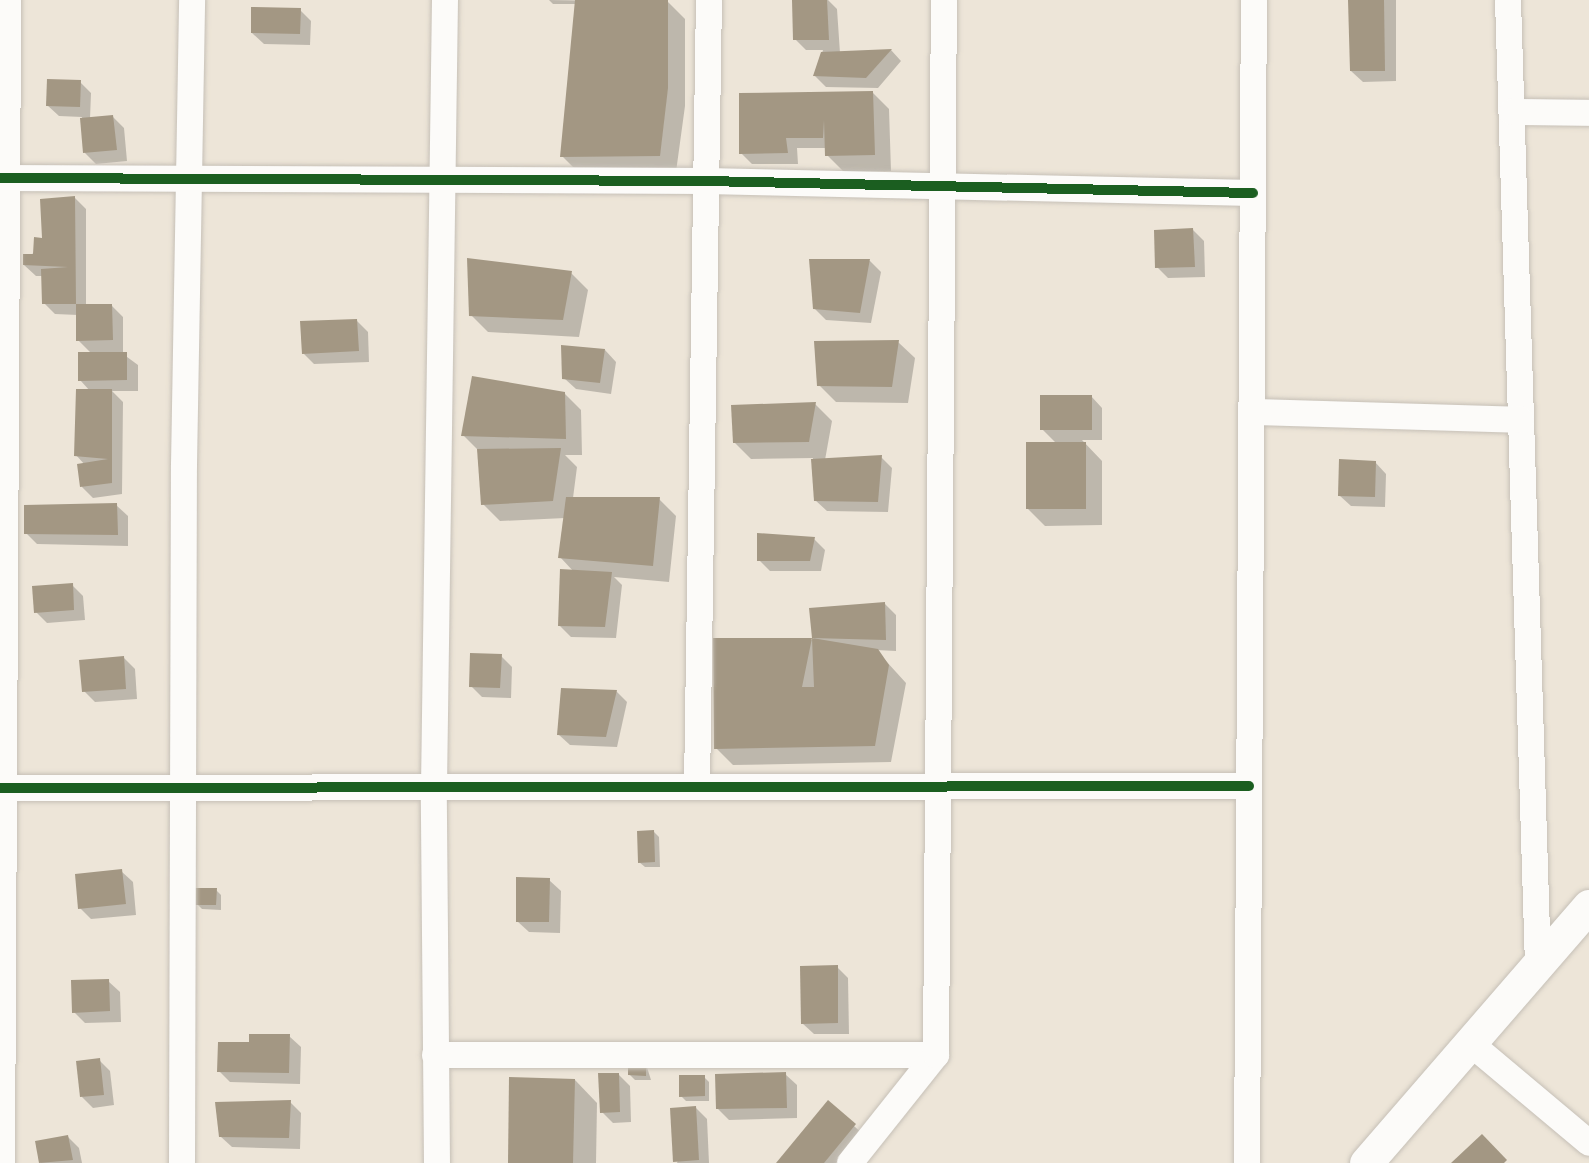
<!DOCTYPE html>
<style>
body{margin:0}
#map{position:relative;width:1589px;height:1163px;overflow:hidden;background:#ede5d8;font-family:"Libre Baskerville",serif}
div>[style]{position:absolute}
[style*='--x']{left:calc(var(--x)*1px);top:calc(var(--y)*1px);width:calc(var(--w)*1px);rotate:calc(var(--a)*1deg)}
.shadow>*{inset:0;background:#0003}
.building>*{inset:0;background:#a39783}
.roads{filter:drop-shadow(0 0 2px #c6c0b7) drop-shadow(0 0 2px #c6c0b7)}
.minor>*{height:26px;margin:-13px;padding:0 13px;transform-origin:13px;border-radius:13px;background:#fcfbf9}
.major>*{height:33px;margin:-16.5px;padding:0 16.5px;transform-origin:16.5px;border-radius:16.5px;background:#fcfbf9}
.cycleway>*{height:10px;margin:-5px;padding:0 5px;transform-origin:5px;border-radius:5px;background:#1b5e20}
span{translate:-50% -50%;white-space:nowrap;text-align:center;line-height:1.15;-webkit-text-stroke:7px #f5e6d0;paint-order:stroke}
</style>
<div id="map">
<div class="shadow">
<i style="clip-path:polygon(549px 0,668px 2px,685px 19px,685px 106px,676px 172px,579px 173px,562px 156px,577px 4px,553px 4px)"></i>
<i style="clip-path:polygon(794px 0,828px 0,837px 9px,840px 53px,891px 50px,901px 61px,878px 88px,826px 87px,815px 76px,823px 50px,806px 50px,795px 39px)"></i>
<i style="clip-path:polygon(1351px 0,1396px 0,1396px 81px,1363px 82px,1351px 71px)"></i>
<i style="clip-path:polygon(300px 10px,311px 21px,310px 45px,264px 44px,252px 33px)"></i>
<i style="clip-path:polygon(80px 82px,91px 93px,90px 119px,113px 117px,124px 128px,127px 161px,96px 164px,85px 153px,82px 117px,59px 116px,47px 105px)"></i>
<i style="clip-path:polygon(872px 92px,889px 109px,891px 171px,844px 172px,827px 155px,827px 148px,797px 148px,798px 164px,752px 164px,741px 153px)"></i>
<i style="clip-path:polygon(75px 198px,86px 209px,86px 306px,112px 306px,123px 317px,123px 354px,138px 365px,138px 391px,112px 391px,123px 402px,122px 494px,93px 498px,82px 487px,85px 465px,76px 455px,90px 391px,80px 380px,92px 354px,78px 340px,78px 315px,55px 314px,44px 303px,43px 276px,36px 276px,24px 265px)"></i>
<i style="clip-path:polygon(1193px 230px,1204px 241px,1205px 277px,1168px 278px,1157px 267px)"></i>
<i style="clip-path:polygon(811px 260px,870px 261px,881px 272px,871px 323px,826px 320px,814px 308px)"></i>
<i style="clip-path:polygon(571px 273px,588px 290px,579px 337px,488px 332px,471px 315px)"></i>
<i style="clip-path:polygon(357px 321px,368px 332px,369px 362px,314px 364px,303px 353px)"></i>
<i style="clip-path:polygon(898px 342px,915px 358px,908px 403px,836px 402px,819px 385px)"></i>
<i style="clip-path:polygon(605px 350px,616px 362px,611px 394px,576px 389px,564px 378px)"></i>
<i style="clip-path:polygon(564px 393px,581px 410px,582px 455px,565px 455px,577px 467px,573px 498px,659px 499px,676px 516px,669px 582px,614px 577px,622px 585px,616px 638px,571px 637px,560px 626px,574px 572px,560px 557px,565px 518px,500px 521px,483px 504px,479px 451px,463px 435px)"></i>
<i style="clip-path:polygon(1091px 396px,1102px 408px,1102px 440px,1082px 440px,1102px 461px,1102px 525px,1045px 526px,1028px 509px,1057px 444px,1042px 429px)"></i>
<i style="clip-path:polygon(815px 404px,832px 421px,825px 460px,881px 457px,892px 468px,888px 512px,827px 511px,815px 500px,813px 458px,751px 459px,734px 442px)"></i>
<i style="clip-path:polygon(1375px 462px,1386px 474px,1385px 507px,1351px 506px,1339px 495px)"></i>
<i style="clip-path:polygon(116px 505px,128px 516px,128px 546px,37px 544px,26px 533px)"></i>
<i style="clip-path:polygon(814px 539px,825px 550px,821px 571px,770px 571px,759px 560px)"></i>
<i style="clip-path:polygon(72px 585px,83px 596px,85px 620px,47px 623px,36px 612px)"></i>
<i style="clip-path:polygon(885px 604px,896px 615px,896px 651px,876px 650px,906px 683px,891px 762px,733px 765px,716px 748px,715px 639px,814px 640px,811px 609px)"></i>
<i style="clip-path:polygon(501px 656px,512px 667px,511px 698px,482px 697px,471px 686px)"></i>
<i style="clip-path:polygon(124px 658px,135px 669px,137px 699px,95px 702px,84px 691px)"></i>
<i style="clip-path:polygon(616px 691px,627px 702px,617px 747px,570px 745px,558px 734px)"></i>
<i style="clip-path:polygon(654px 832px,659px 837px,660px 867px,645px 867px,639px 862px)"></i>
<i style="clip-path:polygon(121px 871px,133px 882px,136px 915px,91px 919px,80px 908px)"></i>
<i style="clip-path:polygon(549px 880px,561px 891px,560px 933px,529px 932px,517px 921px)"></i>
<i style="clip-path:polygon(216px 890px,221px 895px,221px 910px,202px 909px,197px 904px)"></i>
<i style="clip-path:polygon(837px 967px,848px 978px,849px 1034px,814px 1034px,802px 1023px)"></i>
<i style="clip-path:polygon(108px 981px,120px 992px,121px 1022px,85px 1023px,74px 1012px)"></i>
<i style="clip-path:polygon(289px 1036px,301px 1047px,300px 1084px,230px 1082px,219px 1071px,251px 1044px)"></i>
<i style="clip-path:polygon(99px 1060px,110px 1071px,114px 1105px,93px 1108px,82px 1097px)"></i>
<i style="clip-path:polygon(646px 1064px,651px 1080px,635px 1080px,630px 1075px)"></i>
<i style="clip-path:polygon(618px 1074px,630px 1086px,631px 1122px,613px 1123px,602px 1112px)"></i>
<i style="clip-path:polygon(785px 1074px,797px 1085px,797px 1118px,729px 1120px,718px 1109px)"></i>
<i style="clip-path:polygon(704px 1077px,709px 1082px,709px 1101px,686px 1101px,681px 1096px)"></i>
<i style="clip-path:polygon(575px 1080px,597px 1103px,596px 1163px,509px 1163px)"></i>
<i style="clip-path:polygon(290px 1102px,301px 1113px,300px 1149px,232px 1147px,220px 1136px)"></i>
<i style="clip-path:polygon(828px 1103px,872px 1142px,855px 1163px,778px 1163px)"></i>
<i style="clip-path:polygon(696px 1108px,707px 1119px,709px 1163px,677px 1163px)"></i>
<i style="clip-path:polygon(68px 1137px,79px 1148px,82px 1163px,41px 1163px,37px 1142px)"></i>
</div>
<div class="building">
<i style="clip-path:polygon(575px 0,668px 0,668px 88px,660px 156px,560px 157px)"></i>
<i style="clip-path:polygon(792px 0,827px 0,829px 40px,793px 40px)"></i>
<i style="clip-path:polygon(1348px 0,1384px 0,1385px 71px,1350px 71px)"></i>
<i style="clip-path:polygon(251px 7px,301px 8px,300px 34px,251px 33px)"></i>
<i style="clip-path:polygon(892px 49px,866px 78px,813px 76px,821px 52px)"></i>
<i style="clip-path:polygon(47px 79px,81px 80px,80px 107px,46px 106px)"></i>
<i style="clip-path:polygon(873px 91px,875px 155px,825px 156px,824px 120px,823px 138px,786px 138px,788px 153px,739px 154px,739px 93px)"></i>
<i style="clip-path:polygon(113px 115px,117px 150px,83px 153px,80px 118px)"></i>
<i style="clip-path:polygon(75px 196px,76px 304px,42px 304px,41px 269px,68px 267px,23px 265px,23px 254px,33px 254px,34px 237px,42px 238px,40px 199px)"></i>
<i style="clip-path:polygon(1193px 228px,1195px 267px,1155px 268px,1154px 230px)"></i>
<i style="clip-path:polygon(467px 258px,572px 271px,563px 320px,469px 316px)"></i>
<i style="clip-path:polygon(809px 259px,870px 259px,860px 313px,813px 309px)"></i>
<i style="clip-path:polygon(76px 304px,112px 304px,113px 340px,76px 341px)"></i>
<i style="clip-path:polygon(357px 319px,359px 351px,302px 354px,300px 321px)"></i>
<i style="clip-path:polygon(899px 340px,892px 387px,817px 386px,814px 341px)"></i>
<i style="clip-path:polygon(561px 345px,605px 349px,600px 383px,562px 379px)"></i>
<i style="clip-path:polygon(78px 352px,127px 352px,127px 380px,78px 381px)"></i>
<i style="clip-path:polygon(472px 376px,565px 392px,566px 439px,461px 436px)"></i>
<i style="clip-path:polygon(76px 389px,112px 389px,112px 483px,80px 487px,77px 464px,108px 459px,74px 456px)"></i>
<i style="clip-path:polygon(1040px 395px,1092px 395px,1092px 430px,1040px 430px)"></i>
<i style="clip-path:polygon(816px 402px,809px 442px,733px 443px,731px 405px)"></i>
<i style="clip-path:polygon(1026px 442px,1086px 442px,1086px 509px,1026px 509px)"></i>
<i style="clip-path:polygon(561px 448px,553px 501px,481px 505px,477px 449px)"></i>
<i style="clip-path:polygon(882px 455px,878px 502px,814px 501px,811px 459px)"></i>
<i style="clip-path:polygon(1339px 459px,1376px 461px,1375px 497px,1338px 496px)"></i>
<i style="clip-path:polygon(566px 497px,660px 497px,653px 566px,558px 558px)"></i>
<i style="clip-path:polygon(117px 503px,118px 535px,24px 534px,24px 505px)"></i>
<i style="clip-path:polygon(757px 533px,815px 537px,810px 561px,757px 561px)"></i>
<i style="clip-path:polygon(560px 569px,612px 572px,605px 627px,558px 626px)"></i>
<i style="clip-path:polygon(73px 583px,74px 610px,34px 613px,32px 586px)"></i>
<i style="clip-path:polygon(885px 602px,886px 640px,812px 638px,809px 608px)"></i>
<i style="clip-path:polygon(evenodd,713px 638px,812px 638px,878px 649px,889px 665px,875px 746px,714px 749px,713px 638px,812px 638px,814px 687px,802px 687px,812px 638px)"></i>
<i style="clip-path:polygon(470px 653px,502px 654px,500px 688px,469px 687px)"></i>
<i style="clip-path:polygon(124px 656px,126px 689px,82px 692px,79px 660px)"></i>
<i style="clip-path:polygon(561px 688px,617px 690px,606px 737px,557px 735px)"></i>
<i style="clip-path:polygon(654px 830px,655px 862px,638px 863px,637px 831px)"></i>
<i style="clip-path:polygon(122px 869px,126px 904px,78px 909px,75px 874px)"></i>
<i style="clip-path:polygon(516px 877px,550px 878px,549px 922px,516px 922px)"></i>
<i style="clip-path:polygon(195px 888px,217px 888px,216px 905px,195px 905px)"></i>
<i style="clip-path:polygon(838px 965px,838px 1023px,801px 1024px,800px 966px)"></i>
<i style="clip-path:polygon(109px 979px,110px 1011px,72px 1013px,71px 980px)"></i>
<i style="clip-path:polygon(249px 1034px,290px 1034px,289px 1073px,217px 1072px,218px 1042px,249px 1042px)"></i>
<i style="clip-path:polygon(100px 1058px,104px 1095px,80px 1097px,76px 1061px)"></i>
<i style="clip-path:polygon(628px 1062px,646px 1062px,646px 1076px,628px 1075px)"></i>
<i style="clip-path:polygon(786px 1072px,787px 1108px,716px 1109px,715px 1074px)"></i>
<i style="clip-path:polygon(598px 1073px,619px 1073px,620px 1112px,600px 1113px)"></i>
<i style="clip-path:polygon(679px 1075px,705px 1075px,705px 1096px,679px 1097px)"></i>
<i style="clip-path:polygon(509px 1077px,575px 1079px,573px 1163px,508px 1163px)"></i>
<i style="clip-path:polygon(291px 1100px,289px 1138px,219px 1137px,215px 1102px)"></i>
<i style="clip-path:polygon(828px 1100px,856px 1124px,824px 1163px,776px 1163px)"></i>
<i style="clip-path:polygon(696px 1106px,699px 1160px,673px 1162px,670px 1108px)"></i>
<i style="clip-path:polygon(1482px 1134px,1507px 1160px,1504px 1163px,1451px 1163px)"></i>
<i style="clip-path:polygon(68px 1135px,73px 1160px,39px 1163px,35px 1141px)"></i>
</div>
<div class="roads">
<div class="minor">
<i style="--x:1508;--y:0;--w:965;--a:88.22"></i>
<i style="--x:1512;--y:112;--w:77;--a:0.7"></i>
<i style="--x:0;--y:178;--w:706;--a:0.24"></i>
<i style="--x:706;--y:181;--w:547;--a:1.26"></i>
<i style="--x:1252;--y:412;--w:269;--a:1.7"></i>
<i style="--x:697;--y:787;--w:787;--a:-89.13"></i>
<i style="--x:0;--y:788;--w:1249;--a:-0.09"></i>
<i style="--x:1470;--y:1043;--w:155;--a:40"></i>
<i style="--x:435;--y:1055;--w:501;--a:0"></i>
<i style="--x:2;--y:1163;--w:1163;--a:-89.7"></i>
<i style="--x:182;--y:1163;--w:698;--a:-89.84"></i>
<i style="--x:184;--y:465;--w:465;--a:-89"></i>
<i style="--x:437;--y:1163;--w:376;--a:-90.5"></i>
<i style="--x:434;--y:787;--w:787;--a:-89.2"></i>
<i style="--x:850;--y:1163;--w:138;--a:-51.5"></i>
<i style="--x:936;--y:1055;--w:1055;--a:-89.57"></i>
<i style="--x:1247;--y:1163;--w:1163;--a:-89.66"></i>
</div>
<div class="major">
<i style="--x:1366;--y:1163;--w:340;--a:-49.1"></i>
</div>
</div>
<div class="cycleway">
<i style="--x:0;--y:178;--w:706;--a:0.24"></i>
<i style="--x:706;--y:181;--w:547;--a:1.26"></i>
<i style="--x:0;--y:788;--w:1249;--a:-0.09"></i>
</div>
</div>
